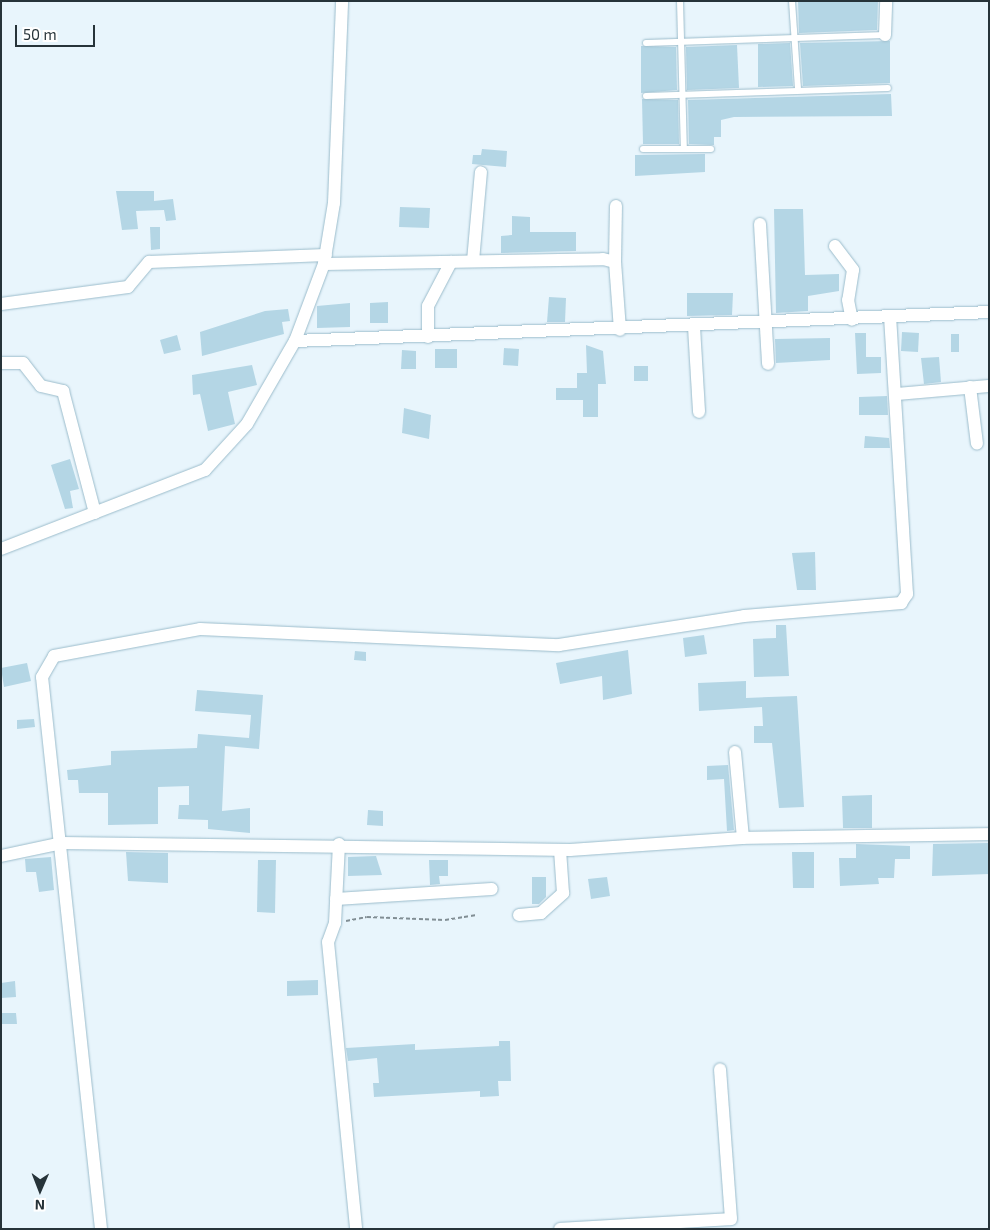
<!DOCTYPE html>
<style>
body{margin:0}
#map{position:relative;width:990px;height:1230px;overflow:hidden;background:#e8f5fc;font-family:"Exo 2",sans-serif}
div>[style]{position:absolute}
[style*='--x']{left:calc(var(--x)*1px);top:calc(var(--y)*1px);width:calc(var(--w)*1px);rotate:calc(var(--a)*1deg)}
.building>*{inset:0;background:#b4d6e5}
.path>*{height:2px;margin-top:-1px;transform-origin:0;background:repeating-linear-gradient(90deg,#818e94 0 4px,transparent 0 6.5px)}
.roads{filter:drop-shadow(0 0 1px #9bbccb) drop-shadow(0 0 1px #9bbccb)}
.service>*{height:6px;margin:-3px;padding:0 3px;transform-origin:3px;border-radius:3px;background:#fff}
.minor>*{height:12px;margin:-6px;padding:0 6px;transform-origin:6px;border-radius:6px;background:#fff}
span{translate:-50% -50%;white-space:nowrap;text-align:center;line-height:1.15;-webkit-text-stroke:4px #fff;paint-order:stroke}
.frame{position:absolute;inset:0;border:2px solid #263339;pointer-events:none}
.north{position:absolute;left:15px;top:1165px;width:50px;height:50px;-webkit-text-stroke:4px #fff;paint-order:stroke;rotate:181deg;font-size:14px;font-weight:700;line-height:20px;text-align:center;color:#263339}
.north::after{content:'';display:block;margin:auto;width:18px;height:22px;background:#263339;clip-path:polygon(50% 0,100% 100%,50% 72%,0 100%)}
.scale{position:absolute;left:15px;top:25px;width:80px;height:22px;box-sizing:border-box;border:2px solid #263339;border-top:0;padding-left:6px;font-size:15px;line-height:18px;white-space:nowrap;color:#263339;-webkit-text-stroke:4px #fff;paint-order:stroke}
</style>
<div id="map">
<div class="building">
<i style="clip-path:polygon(798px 1px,878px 1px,877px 30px,799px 33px)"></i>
<i style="clip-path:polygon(890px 41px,890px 83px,803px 86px,800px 43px)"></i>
<i style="clip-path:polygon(790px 43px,793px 86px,758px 87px,758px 44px)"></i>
<i style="clip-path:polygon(737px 45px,739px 88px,687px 90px,686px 47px)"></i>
<i style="clip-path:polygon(641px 46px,676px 47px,677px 90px,641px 93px)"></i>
<i style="clip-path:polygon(891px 94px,892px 116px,734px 117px,721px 120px,721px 137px,714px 137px,714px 145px,689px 144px,688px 100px)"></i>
<i style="clip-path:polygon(642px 99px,678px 100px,679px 144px,643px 144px)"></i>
<i style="clip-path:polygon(482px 149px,507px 151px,506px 167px,472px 164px,473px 155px,481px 155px)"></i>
<i style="clip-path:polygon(705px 154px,705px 172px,635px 176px,635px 155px)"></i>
<i style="clip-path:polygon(116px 191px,154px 191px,154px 201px,173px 199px,176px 220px,166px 221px,164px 210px,136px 211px,138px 229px,122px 230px)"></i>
<i style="clip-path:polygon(400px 207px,430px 208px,429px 228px,399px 227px)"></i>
<i style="clip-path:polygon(774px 209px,803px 209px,805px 275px,839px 274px,839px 291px,808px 296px,808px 311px,776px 313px)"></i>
<i style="clip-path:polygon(512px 216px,530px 217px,530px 232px,576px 232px,576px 251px,501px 253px,501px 236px,512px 235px)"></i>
<i style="clip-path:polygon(150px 227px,160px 227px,160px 249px,151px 250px)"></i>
<i style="clip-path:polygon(687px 293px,733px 293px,732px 315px,687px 316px)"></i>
<i style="clip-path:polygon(549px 297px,566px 298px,565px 322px,547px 322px)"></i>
<i style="clip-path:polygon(388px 302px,388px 323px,370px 323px,370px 303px)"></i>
<i style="clip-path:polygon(350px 303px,350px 327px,317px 328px,317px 306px)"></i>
<i style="clip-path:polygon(288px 309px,290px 321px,282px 322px,284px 334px,202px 356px,200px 332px,265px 311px)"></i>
<i style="clip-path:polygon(902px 332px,919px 333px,918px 352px,901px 351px)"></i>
<i style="clip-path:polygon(855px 333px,866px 333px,866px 357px,881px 357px,881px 373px,857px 374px)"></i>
<i style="clip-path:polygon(951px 334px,959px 334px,959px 352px,951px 352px)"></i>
<i style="clip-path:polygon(177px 335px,181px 350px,164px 354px,160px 340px)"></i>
<i style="clip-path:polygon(830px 338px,830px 360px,776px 363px,775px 339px)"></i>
<i style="clip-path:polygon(586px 345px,603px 351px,606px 384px,598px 384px,598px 417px,583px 417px,583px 400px,556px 400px,556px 388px,577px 388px,577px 373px,587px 373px)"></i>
<i style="clip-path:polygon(504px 348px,519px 349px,518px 366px,503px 365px)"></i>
<i style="clip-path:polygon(435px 349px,457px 349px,457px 368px,435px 368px)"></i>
<i style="clip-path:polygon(402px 350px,416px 351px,416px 369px,401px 369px)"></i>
<i style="clip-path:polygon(939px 357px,941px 382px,924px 384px,921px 358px)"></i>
<i style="clip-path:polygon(252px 365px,257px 385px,228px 392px,235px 424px,208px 431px,200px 394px,193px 395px,192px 375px)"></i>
<i style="clip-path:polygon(634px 366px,648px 366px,648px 381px,634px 381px)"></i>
<i style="clip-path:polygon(887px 396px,888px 415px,859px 415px,859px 397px)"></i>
<i style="clip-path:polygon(404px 408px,431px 415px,429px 439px,402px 433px)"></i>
<i style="clip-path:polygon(865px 436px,889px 438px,890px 448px,864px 448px)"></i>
<i style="clip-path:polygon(70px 459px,79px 489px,70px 491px,73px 508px,65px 509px,51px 465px)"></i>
<i style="clip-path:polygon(815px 552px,816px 590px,797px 590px,792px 553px)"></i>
<i style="clip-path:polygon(776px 625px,786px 625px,789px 676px,754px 677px,753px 639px,776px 638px)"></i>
<i style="clip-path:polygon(704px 635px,707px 654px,685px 657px,683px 638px)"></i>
<i style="clip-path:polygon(628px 650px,632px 694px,603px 700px,602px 676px,560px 684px,556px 663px)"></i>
<i style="clip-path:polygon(355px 651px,366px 652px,366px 661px,354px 660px)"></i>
<i style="clip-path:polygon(27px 663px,31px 681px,4px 687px,1px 668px)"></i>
<i style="clip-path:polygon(746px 681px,746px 698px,797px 696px,804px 807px,779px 808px,772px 743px,754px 743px,754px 726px,763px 726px,762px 707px,699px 711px,698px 683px)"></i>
<i style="clip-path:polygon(197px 690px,263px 695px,259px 749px,225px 746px,222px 811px,250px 808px,250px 833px,208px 829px,208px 820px,178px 819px,179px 805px,189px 805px,189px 786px,158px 787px,158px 824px,108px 825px,108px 793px,79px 793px,78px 780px,68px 780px,67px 770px,111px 765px,111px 751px,197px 748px,198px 734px,249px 738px,251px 715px,195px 711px)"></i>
<i style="clip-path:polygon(34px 719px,35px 727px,17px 729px,17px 720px)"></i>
<i style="clip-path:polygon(728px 765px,734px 830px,727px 831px,724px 779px,707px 780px,707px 766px)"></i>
<i style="clip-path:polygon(872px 795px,872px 828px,843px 828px,842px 796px)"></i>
<i style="clip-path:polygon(368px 810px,383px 811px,383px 826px,367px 825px)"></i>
<i style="clip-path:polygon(989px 843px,989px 874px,932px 876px,933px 844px)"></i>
<i style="clip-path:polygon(856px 844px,910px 846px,910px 859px,895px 859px,894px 878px,878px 878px,879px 884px,840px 886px,839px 858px,856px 858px)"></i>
<i style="clip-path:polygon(126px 852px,168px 853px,168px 883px,128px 881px)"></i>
<i style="clip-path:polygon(792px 852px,814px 852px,814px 888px,793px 888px)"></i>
<i style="clip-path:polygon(376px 856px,382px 875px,348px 876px,348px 857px)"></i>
<i style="clip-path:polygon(51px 857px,54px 890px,39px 892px,36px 872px,26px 872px,25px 859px)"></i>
<i style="clip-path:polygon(258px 860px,276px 860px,275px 913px,257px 912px)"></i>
<i style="clip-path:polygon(429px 860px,448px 860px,448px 876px,439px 876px,440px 884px,430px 885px)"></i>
<i style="clip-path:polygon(532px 877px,546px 877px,546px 897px,539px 904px,532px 904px)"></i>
<i style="clip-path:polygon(607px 877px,610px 896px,591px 899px,588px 879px)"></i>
<i style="clip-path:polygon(318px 980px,318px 995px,287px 996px,287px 981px)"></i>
<i style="clip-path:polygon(15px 981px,16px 997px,1px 998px,1px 983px)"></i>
<i style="clip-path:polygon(1px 1013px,16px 1013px,17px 1024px,1px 1024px)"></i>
<i style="clip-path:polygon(499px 1041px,510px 1041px,511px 1081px,498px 1081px,499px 1096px,480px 1097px,480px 1091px,374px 1097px,373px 1083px,379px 1083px,377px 1058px,348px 1061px,346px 1048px,415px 1044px,415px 1050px,499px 1046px)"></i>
</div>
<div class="path">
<i style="--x:346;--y:921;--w:21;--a:-11"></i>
<i style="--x:367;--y:917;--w:78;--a:2.2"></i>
<i style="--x:445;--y:920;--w:32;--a:-9"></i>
</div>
<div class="roads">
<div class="service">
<i style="--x:680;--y:1;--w:148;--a:88.5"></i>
<i style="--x:792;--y:1;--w:89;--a:86.1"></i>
<i style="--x:646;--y:43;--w:239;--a:-1.9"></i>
<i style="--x:646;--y:96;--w:242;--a:-1.9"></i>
<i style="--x:643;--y:149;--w:68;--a:0"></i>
</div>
<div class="minor">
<i style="--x:885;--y:35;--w:34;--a:-88"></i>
<i style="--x:760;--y:224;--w:140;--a:86.7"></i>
<i style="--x:835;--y:246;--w:30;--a:53"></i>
<i style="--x:853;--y:270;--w:30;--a:99"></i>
<i style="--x:848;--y:300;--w:20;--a:79"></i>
<i style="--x:473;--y:261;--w:89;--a:-84.9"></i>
<i style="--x:615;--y:262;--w:56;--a:-89"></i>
<i style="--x:324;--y:264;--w:279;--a:-1"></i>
<i style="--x:603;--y:259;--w:12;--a:14"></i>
<i style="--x:615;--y:262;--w:68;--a:85.8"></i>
<i style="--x:1;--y:304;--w:128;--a:-7.6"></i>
<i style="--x:128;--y:287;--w:33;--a:-50"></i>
<i style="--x:149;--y:262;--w:177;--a:-2.3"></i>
<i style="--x:694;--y:327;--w:85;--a:86.6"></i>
<i style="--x:428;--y:337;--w:31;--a:-90"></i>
<i style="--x:428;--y:306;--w:50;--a:-62.4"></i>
<i style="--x:295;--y:341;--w:695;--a:-2.39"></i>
<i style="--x:1;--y:363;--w:22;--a:0"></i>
<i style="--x:23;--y:363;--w:29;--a:52"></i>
<i style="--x:41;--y:386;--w:23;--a:13"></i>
<i style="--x:63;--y:391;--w:126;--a:75.3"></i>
<i style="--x:970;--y:387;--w:57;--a:83"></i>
<i style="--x:897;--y:394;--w:92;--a:-5"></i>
<i style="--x:1;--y:549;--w:219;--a:-21.2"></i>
<i style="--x:205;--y:470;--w:62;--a:-47.6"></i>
<i style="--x:247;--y:424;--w:96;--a:-60"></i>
<i style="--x:295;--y:341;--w:82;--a:-69.4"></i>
<i style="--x:324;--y:264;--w:62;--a:-80.7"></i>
<i style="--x:334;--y:203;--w:202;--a:-87.7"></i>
<i style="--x:735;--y:752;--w:86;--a:84.7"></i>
<i style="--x:743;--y:838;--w:246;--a:-0.9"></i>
<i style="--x:339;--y:844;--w:79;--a:92.9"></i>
<i style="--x:335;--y:923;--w:20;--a:110"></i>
<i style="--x:328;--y:942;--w:288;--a:84.4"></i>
<i style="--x:1;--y:856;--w:62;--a:-12"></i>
<i style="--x:62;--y:843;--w:508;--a:0.79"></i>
<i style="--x:570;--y:850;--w:173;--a:-4"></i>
<i style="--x:336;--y:899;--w:156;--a:-3.7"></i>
<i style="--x:519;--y:915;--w:22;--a:-5"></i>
<i style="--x:541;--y:913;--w:30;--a:-42"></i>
<i style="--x:563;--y:893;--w:43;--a:-94"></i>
<i style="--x:101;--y:1229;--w:555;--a:-96.1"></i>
<i style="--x:42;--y:677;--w:24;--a:-60"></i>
<i style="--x:54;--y:656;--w:148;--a:-10.5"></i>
<i style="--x:200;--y:629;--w:359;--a:2.6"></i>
<i style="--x:559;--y:645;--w:187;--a:-8.9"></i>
<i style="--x:744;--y:616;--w:158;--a:-4.7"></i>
<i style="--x:901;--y:603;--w:11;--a:-56"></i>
<i style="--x:907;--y:594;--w:277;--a:-93.5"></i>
<i style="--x:560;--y:1229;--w:171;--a:-3.3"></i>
<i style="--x:731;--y:1219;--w:150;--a:-94.2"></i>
</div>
</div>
<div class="frame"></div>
<div class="north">N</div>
<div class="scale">50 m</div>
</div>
